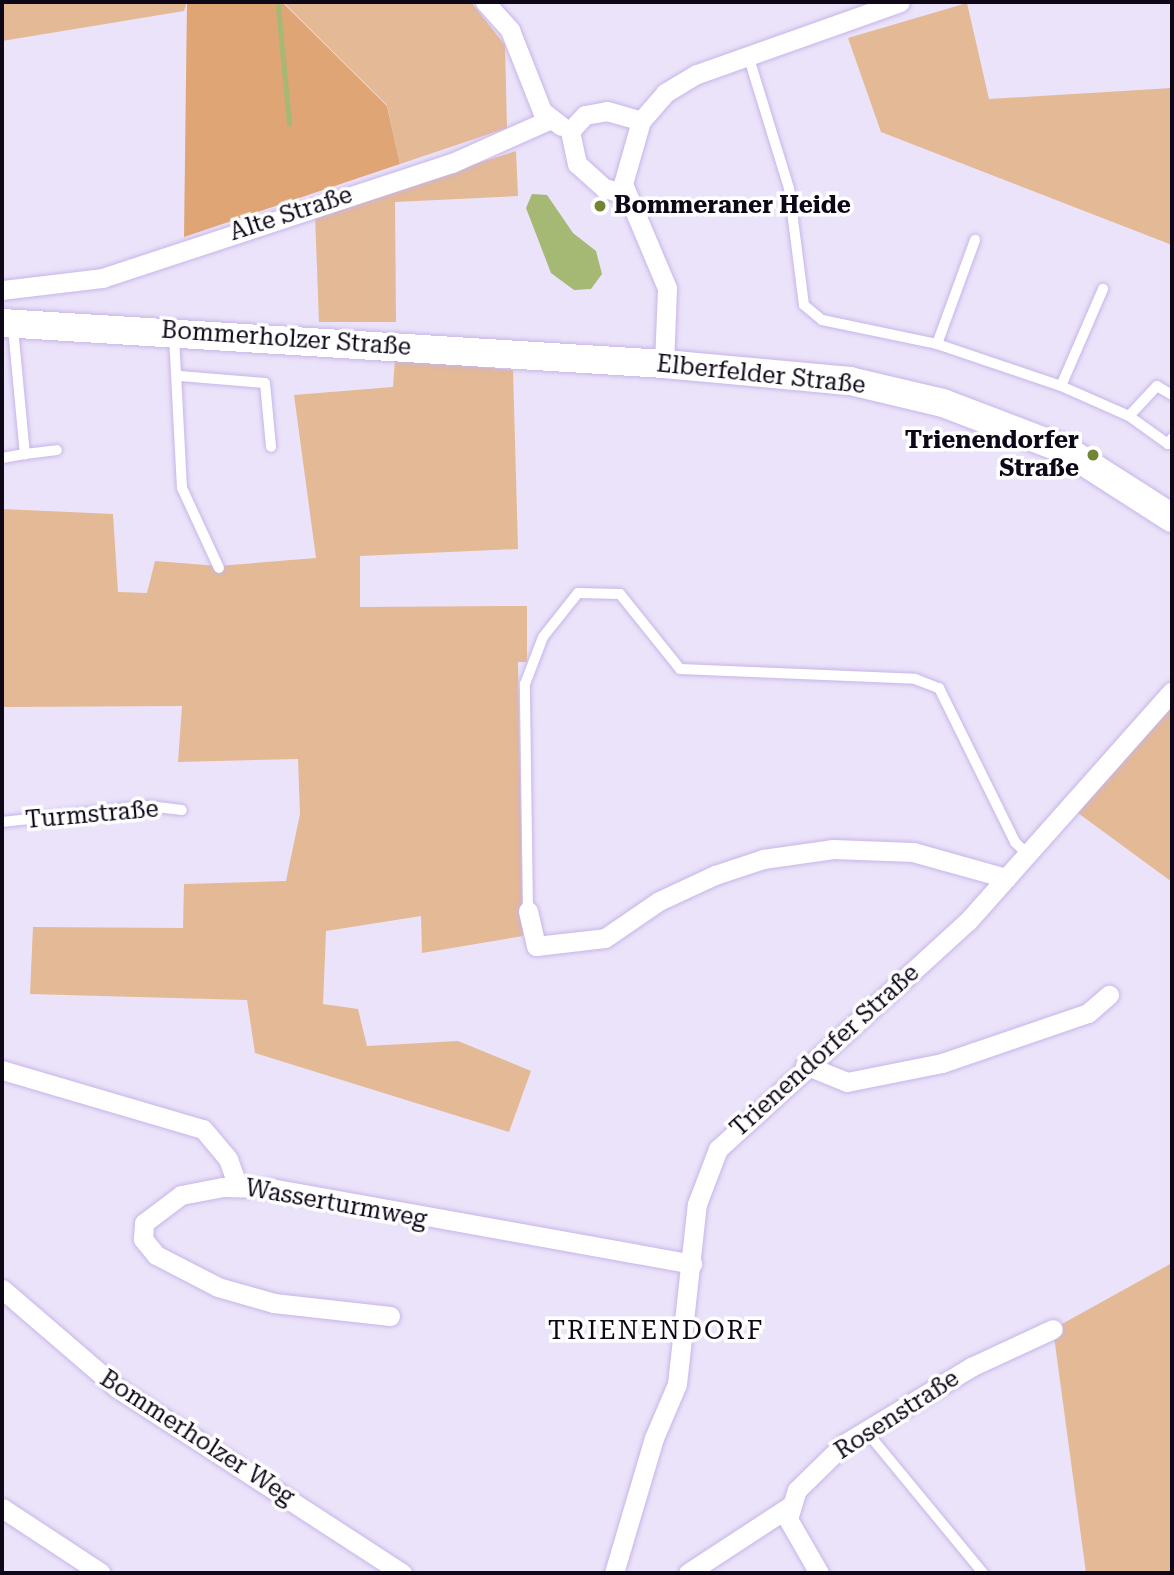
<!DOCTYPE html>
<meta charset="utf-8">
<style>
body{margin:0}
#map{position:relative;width:1174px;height:1575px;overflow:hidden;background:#ebe3f9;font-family:"Roboto Serif",serif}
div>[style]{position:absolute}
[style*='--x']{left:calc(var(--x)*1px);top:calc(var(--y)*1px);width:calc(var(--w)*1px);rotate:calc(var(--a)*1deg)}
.green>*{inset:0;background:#e4b995}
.forest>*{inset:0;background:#dfa575}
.water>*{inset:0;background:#a5b874}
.stream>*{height:5px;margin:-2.5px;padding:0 2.5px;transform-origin:2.5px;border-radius:2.5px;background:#a5b874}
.roads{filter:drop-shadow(0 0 2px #c7b5e9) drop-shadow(0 0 2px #c7b5e9)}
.lane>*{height:10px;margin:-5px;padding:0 5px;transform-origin:5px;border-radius:5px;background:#fff}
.street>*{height:19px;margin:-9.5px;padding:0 9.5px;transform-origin:9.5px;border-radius:9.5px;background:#fff}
.secondary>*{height:28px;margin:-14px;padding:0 14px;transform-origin:14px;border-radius:14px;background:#fff}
.dots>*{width:19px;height:19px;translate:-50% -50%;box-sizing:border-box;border:4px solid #fff;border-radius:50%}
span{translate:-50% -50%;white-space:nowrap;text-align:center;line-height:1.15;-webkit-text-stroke:7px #fff;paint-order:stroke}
.poi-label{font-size:24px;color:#0e0718;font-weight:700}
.left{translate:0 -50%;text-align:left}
.right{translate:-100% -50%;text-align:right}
.street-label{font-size:24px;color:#0e0718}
.neighbourhood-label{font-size:26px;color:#0e0718;letter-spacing:2px}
.frame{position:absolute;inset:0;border:4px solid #0e0718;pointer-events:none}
</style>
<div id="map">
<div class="green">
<i style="clip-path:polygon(2px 2px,187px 2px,184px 11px,2px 41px)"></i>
<i style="clip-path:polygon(283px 2px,471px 2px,505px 45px,507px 128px,400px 164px,387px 105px)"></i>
<i style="clip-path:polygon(967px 3px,989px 99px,1172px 88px,1172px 245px,881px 132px,848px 38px)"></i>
<i style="clip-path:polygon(516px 151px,518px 196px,395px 202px,396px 322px,319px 322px,315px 215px)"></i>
<i style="clip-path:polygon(395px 359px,513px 370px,518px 549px,360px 556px,360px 607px,527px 606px,527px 662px,518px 662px,523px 936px,422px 953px,421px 916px,326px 931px,323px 1004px,358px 1009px,367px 1046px,458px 1041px,531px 1071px,509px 1132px,255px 1053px,247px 1000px,30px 994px,33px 927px,183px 928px,184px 884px,286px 881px,300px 814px,298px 759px,178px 762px,182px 706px,2px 707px,2px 509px,113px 514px,118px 592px,147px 593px,155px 561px,218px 566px,316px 558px,294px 395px,393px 387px)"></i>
<i style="clip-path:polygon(1172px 702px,1172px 882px,1078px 813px)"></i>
<i style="clip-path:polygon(1172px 1263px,1172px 1573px,1086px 1573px,1053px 1329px)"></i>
</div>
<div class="forest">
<i style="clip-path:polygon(187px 2px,282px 2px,387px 106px,400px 164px,184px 237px)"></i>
</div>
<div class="water">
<i style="clip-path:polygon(532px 194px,547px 195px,573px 233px,596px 251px,602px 274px,591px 289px,574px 290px,551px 273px,526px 208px)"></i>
</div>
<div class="stream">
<i style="--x:278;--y:6;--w:118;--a:84.6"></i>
</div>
<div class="roads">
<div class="lane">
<i style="--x:748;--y:55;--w:139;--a:72.9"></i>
<i style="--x:789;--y:188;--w:118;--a:82.7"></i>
<i style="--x:804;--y:305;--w:23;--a:40"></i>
<i style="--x:822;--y:320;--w:117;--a:11.8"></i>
<i style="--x:937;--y:344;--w:131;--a:18.7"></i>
<i style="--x:1061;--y:386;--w:74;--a:23.8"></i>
<i style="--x:1129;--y:416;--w:48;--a:35.7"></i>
<i style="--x:1168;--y:444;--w:7;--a:-56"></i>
<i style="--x:13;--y:328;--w:127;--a:84.6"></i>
<i style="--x:25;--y:454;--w:32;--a:-7"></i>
<i style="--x:174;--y:336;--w:152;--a:87"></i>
<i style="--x:182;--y:488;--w:88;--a:65.2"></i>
<i style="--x:937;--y:344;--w:111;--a:-69.9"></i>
<i style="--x:180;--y:376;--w:85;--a:4.7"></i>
<i style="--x:265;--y:383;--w:64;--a:84.6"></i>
<i style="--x:1061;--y:386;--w:106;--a:-66.6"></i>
<i style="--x:1129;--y:416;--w:41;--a:-47"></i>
<i style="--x:1157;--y:386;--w:17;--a:31"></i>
<i style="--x:2;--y:458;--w:23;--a:-10"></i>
<i style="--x:2;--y:822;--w:148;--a:-6.2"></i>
<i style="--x:149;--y:806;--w:33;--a:7"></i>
<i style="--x:528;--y:911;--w:227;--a:-90.8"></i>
<i style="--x:525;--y:684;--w:50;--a:-69"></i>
<i style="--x:543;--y:637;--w:56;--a:-51.5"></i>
<i style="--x:578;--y:593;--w:42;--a:1.4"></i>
<i style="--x:620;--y:594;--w:96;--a:51.3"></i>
<i style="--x:680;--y:669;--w:235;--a:2.4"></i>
<i style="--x:915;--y:679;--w:26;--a:21"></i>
<i style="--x:939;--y:688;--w:172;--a:63.7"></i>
<i style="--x:1015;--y:842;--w:17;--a:45"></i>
<i style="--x:866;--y:1431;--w:184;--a:50.5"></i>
</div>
<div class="street">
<i style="--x:485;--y:2;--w:38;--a:48"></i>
<i style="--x:510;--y:30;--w:87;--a:68.4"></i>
<i style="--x:542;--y:111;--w:24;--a:38"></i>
<i style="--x:625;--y:194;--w:22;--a:-164"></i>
<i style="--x:604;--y:188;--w:36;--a:-138"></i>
<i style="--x:577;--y:164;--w:34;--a:-102"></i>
<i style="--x:570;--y:131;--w:22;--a:-47"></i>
<i style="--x:585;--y:115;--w:22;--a:-10"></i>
<i style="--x:607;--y:111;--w:35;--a:16"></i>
<i style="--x:2;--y:290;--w:101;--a:-6.8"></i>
<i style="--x:102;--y:278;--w:368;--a:-18.2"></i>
<i style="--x:452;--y:163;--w:108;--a:-24"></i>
<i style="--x:664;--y:364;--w:76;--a:-87.7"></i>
<i style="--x:667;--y:288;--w:113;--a:-112.9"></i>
<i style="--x:623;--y:184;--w:66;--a:-74.1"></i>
<i style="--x:641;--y:121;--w:37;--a:-49"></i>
<i style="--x:665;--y:93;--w:37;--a:-31"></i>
<i style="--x:697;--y:74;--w:215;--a:-19.5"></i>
<i style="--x:528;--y:911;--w:36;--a:77"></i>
<i style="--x:536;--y:946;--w:69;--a:-6.6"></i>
<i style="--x:605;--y:938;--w:65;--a:-34.4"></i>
<i style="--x:659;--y:901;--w:62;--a:-24.9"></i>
<i style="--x:715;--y:875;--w:51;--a:-18.4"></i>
<i style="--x:763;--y:859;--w:71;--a:-8.1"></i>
<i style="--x:833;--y:849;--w:80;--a:2.1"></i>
<i style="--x:913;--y:852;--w:97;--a:15.6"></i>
<i style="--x:805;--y:1065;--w:45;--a:22"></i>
<i style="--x:847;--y:1082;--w:97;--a:-11.3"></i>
<i style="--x:942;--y:1063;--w:154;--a:-18.9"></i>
<i style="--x:1088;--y:1013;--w:28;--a:-41"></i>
<i style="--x:2;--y:1070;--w:209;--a:16.4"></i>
<i style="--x:203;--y:1129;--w:39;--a:50"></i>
<i style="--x:228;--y:1159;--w:29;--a:70"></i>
<i style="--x:2;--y:1289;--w:152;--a:40.7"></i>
<i style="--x:117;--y:1388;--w:340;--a:33"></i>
<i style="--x:390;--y:1316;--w:117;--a:-173.6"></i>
<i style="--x:274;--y:1303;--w:58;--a:-164.1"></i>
<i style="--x:218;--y:1287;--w:70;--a:-152.7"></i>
<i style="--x:156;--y:1255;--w:21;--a:-129"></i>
<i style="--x:143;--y:1239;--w:16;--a:-86"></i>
<i style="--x:144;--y:1223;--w:46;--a:-37.1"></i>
<i style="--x:181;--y:1195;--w:43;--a:-10.8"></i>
<i style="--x:223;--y:1187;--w:48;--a:1.2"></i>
<i style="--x:271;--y:1188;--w:428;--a:10.2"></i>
<i style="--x:2;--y:1508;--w:118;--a:33.3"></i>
<i style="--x:614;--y:1573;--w:141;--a:-73.5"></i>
<i style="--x:654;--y:1438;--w:59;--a:-66.9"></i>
<i style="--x:677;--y:1384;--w:181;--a:-83.7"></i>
<i style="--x:697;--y:1204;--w:59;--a:-69.1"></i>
<i style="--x:718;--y:1149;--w:338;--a:-42.4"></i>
<i style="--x:968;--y:921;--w:307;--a:-48.4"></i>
<i style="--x:688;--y:1573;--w:121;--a:-33.2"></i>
<i style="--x:819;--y:1573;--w:62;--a:-119.9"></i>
<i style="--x:788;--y:1519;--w:30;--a:-73"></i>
<i style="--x:797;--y:1490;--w:66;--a:-44.4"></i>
<i style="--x:844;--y:1444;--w:149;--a:-31.2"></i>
<i style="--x:971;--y:1367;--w:90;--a:-24.9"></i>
</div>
<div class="secondary">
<i style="--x:2;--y:323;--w:663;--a:3.54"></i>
<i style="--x:664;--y:364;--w:187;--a:5.2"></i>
<i style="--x:850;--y:381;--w:96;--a:13.3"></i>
<i style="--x:943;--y:403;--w:132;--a:20.9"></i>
<i style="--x:1066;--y:450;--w:126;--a:32.7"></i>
</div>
</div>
<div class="dots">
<i style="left:600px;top:206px;background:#728535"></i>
<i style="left:1093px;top:455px;background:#728535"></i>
</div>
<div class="poi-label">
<span class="left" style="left:614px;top:206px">Bommeraner Heide</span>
<span class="right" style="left:1079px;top:455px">Trienendorfer<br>Straße</span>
</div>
<div class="street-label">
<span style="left:291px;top:214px;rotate:-18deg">Alte Straße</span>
<span style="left:286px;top:339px;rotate:4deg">Bommerholzer Straße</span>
<span style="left:761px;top:375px;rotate:6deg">Elberfelder Straße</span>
<span style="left:92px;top:815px;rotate:-5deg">Turmstraße</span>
<span style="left:825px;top:1051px;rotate:-42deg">Trienendorfer Straße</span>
<span style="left:336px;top:1204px;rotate:10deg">Wasserturmweg</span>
<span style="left:897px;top:1415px;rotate:-33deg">Rosenstraße</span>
<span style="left:197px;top:1438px;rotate:33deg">Bommerholzer Weg</span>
</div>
<div class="neighbourhood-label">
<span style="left:656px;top:1331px">TRIENENDORF</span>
</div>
<div class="frame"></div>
</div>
